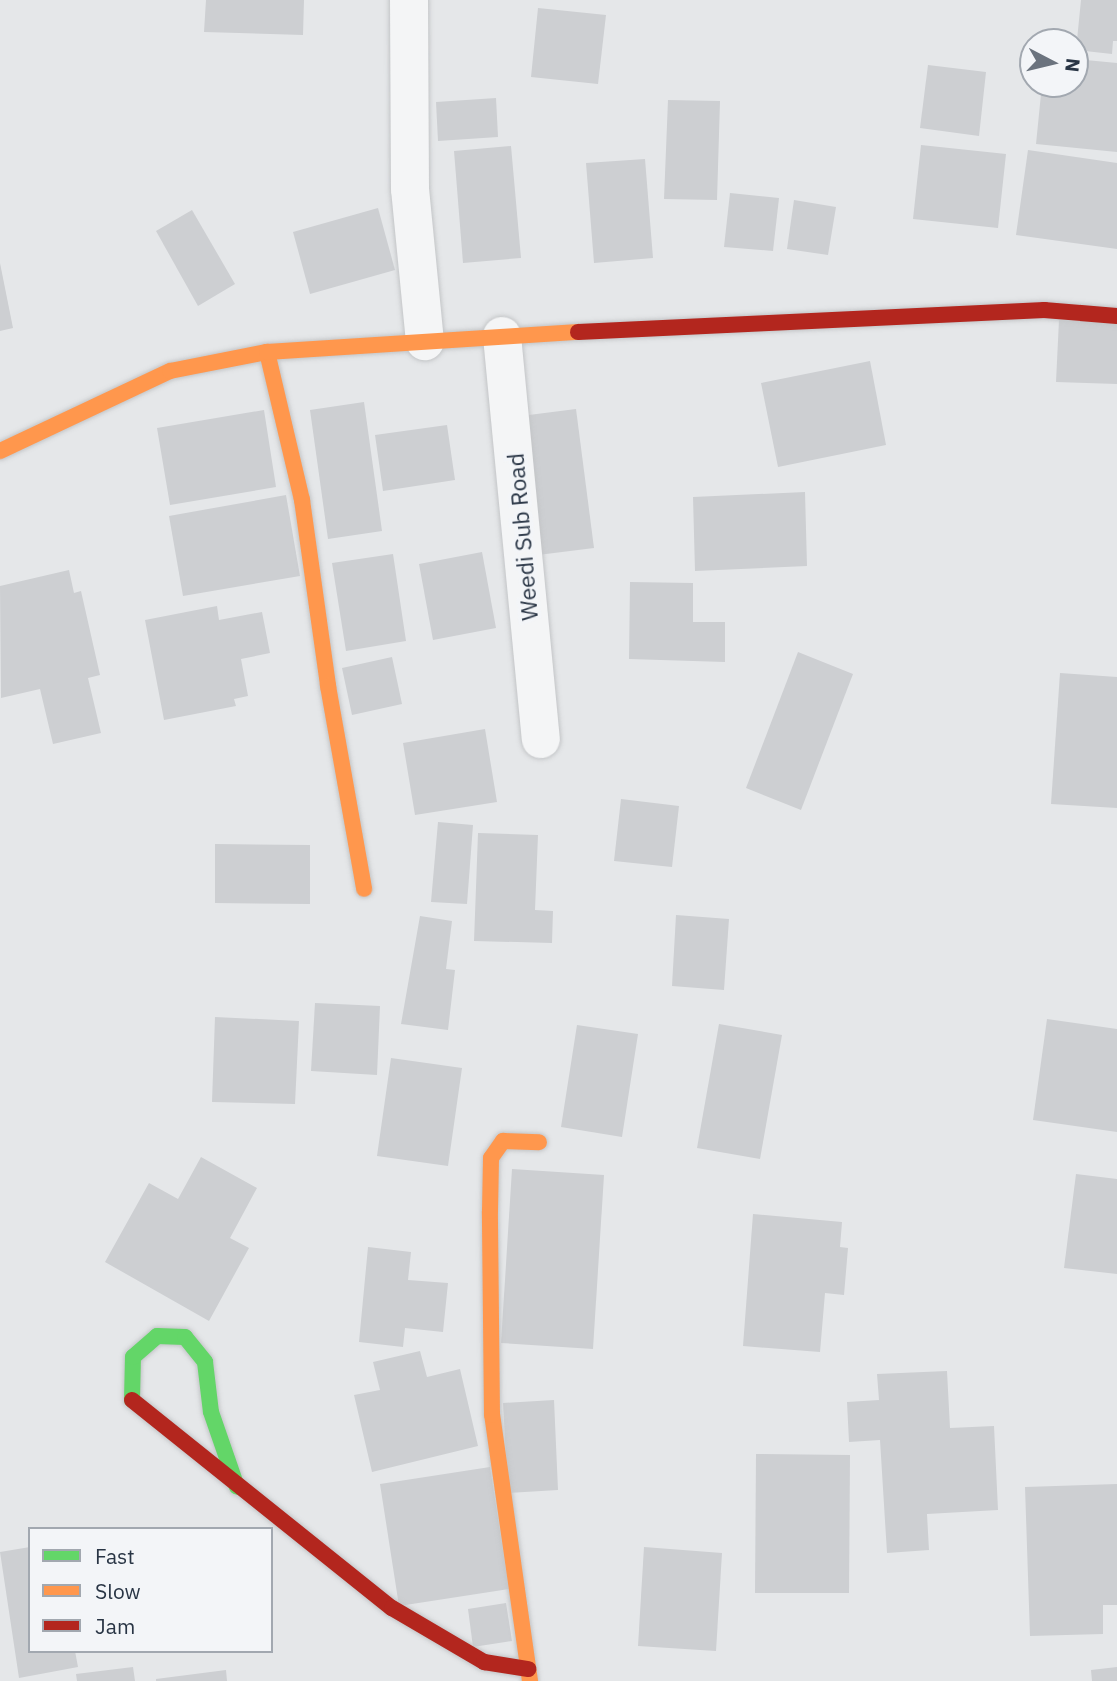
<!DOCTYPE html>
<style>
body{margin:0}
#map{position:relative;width:1117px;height:1681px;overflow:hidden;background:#e5e7e9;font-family:"IBM Plex Sans",sans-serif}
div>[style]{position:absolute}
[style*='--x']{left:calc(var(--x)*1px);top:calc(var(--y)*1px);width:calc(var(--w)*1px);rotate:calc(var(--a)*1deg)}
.building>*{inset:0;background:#cdcfd2}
.roads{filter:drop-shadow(0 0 2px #c3c5c7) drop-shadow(0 0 2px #c3c5c7)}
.street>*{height:38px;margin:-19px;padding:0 19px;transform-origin:19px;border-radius:19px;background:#f4f5f6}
.fast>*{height:16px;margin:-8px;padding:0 8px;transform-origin:8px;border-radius:8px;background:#63d668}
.slow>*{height:16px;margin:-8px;padding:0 8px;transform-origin:8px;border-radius:8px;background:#ff974d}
.jam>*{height:16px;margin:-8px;padding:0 8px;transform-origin:8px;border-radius:8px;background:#b3261e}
span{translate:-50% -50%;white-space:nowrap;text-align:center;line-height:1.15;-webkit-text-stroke:7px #f3f5f8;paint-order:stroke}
.street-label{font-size:23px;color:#293545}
.legend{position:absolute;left:28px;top:1527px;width:245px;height:126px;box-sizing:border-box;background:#f3f5f8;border:2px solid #a2a8b0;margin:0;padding:9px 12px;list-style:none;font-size:21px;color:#293545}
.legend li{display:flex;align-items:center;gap:14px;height:35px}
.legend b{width:35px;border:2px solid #a2a8b0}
.north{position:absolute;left:1019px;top:28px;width:70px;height:70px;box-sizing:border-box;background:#f3f5f8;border:2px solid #a2a8b0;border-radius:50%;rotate:97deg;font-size:19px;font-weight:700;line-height:28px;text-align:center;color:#293545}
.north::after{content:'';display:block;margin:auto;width:24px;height:32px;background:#6b737e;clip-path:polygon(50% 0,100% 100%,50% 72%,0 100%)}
</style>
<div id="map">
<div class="building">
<i style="clip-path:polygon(206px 0,304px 0,303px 35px,204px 32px)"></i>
<i style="clip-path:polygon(1081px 0,1117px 0,1117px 41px,1113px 41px,1112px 54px,1076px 50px)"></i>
<i style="clip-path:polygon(538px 8px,606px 15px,598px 84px,531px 77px)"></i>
<i style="clip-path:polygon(1075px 59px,1117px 63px,1117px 152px,1036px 144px,1042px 84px,1075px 84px)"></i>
<i style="clip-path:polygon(928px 65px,986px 72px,979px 136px,920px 128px)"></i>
<i style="clip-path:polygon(496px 98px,498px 137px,438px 141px,436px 102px)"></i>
<i style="clip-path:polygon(668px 100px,720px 101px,717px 200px,664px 199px)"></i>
<i style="clip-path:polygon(921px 145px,1006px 154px,998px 228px,913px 219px)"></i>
<i style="clip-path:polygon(511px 146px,521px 258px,463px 263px,454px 151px)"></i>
<i style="clip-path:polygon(1028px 150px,1117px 163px,1117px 249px,1016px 235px)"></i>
<i style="clip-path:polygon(645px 159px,653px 258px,594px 263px,586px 163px)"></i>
<i style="clip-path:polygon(730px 193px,779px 198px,773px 251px,724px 247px)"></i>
<i style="clip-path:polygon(794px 200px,836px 207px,828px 255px,787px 249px)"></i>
<i style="clip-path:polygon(378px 208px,395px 270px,310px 294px,293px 232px)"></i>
<i style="clip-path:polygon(192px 210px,235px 284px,198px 306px,156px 231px)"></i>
<i style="clip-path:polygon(0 263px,13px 328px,0 331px)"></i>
<i style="clip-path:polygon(1059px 320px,1117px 323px,1117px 384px,1056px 382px)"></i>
<i style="clip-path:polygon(870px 361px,886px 445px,778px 467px,761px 383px)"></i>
<i style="clip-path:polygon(364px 402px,382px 531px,328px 539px,310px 410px)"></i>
<i style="clip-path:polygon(576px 409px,594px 548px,538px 555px,521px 416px)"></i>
<i style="clip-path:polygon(264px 410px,276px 487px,170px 505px,157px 428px)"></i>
<i style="clip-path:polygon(447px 425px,455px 480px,383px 491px,375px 435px)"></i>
<i style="clip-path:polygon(805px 492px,807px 566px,695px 571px,693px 497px)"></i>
<i style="clip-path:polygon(286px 495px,300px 576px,183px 596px,169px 516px)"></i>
<i style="clip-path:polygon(482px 552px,496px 628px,433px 640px,419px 564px)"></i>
<i style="clip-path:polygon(393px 554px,406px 641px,346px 651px,332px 563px)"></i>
<i style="clip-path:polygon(69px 570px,74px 593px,81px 591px,100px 675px,88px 678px,101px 733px,53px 744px,40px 689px,1px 698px,0 586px)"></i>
<i style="clip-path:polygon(630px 582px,693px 583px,693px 622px,725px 622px,725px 662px,629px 659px)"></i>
<i style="clip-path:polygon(217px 606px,219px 620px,262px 612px,270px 653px,241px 659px,248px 696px,234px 699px,236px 706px,164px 720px,145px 620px)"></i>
<i style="clip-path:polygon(798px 652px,853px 674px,801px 810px,746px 788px)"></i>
<i style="clip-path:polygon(392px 657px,402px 704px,352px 715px,342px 668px)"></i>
<i style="clip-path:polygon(1060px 673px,1117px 677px,1117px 808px,1051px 804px)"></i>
<i style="clip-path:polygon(485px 729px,497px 802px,415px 815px,403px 743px)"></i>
<i style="clip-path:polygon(621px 799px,679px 806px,672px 867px,614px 861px)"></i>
<i style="clip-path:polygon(438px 822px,473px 825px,467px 904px,431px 902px)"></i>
<i style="clip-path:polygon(478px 833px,538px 835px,535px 910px,553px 911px,552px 943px,474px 941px)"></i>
<i style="clip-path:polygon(215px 844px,310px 845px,310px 904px,215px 903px)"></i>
<i style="clip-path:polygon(676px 915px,729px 919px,724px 990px,672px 986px)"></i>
<i style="clip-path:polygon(420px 916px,452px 921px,446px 969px,455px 970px,448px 1030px,401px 1024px)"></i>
<i style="clip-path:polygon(315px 1003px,380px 1006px,377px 1075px,311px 1071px)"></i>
<i style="clip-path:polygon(215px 1017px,299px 1021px,295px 1104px,212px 1102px)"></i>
<i style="clip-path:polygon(1047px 1019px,1117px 1029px,1117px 1132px,1033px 1120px)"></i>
<i style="clip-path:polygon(719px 1024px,782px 1035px,760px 1159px,697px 1148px)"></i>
<i style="clip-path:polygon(577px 1025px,638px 1034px,622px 1137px,561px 1127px)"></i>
<i style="clip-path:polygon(391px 1058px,462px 1068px,448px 1166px,377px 1156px)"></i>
<i style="clip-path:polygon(201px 1157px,257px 1188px,230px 1238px,249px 1248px,209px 1321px,105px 1262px,149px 1183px,178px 1199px)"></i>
<i style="clip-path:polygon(512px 1169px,604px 1175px,593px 1349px,501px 1343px)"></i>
<i style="clip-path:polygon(1076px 1174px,1117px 1179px,1117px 1274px,1064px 1268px)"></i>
<i style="clip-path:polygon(753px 1214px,842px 1222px,840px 1247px,848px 1248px,844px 1295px,825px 1293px,820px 1352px,743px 1346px)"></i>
<i style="clip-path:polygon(368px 1247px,411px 1252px,408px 1280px,448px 1283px,443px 1332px,405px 1328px,403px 1347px,359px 1342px)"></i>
<i style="clip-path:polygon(420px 1351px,427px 1377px,460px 1369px,478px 1446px,372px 1472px,354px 1395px,380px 1390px,373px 1362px)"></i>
<i style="clip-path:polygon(947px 1371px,950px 1428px,994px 1426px,998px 1510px,927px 1514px,929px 1550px,887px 1553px,880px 1440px,849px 1442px,847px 1402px,879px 1400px,877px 1374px)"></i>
<i style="clip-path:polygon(554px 1400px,558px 1490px,508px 1493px,503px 1403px)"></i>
<i style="clip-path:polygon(756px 1454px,850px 1455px,849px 1593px,755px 1593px)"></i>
<i style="clip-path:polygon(490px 1467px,509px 1589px,399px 1606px,380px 1484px)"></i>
<i style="clip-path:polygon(1117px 1484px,1117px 1605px,1103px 1605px,1103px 1634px,1030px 1636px,1025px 1487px)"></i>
<i style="clip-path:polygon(30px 1547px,30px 1651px,75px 1651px,78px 1667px,19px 1678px,0 1552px)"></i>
<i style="clip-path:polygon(644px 1547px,722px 1553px,716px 1651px,638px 1646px)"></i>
<i style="clip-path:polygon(506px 1603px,512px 1641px,473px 1647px,468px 1609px)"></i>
<i style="clip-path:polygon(133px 1667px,135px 1681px,77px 1681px,76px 1674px)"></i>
<i style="clip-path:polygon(1117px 1667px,1117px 1681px,1092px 1681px,1091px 1670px)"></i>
<i style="clip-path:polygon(226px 1670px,227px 1681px,156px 1681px,156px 1679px)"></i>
</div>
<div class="roads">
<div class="street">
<i style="--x:409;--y:0;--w:189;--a:89.7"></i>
<i style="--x:410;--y:189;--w:153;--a:84.4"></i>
<i style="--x:502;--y:336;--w:405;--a:84.5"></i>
</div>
<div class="fast">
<i style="--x:132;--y:1400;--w:43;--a:-88.7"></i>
<i style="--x:133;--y:1357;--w:32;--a:-41"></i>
<i style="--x:157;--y:1336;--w:28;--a:2"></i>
<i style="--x:185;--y:1337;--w:32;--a:51"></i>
<i style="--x:205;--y:1362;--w:50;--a:83.2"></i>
<i style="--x:211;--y:1412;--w:79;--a:70.9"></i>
</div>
<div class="slow">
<i style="--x:267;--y:352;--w:152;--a:76.7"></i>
<i style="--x:302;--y:500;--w:188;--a:82"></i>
<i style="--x:328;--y:686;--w:206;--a:79.9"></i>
<i style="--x:0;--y:451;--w:188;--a:-25.2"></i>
<i style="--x:170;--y:371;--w:99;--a:-11.1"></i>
<i style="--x:267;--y:352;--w:312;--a:-3.7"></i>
<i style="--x:530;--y:1681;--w:269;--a:-98.1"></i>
<i style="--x:492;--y:1415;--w:204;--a:-90.6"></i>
<i style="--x:490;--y:1211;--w:53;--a:-88.9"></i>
<i style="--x:491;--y:1158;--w:21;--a:-55"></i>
<i style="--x:503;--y:1141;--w:36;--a:2"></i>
</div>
<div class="jam">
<i style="--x:578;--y:332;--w:467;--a:-2.7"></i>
<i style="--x:1044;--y:310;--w:73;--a:4.7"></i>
<i style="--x:132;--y:1400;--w:333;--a:38.7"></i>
<i style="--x:392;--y:1608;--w:107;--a:30.4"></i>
<i style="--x:484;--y:1662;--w:45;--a:9"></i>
</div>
</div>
<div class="street-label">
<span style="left:522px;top:537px;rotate:-95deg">Weedi Sub Road</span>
</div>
<ul class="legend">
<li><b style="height:9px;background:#63d668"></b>Fast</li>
<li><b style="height:9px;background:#ff974d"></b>Slow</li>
<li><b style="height:9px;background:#b3261e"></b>Jam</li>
</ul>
<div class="north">N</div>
</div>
